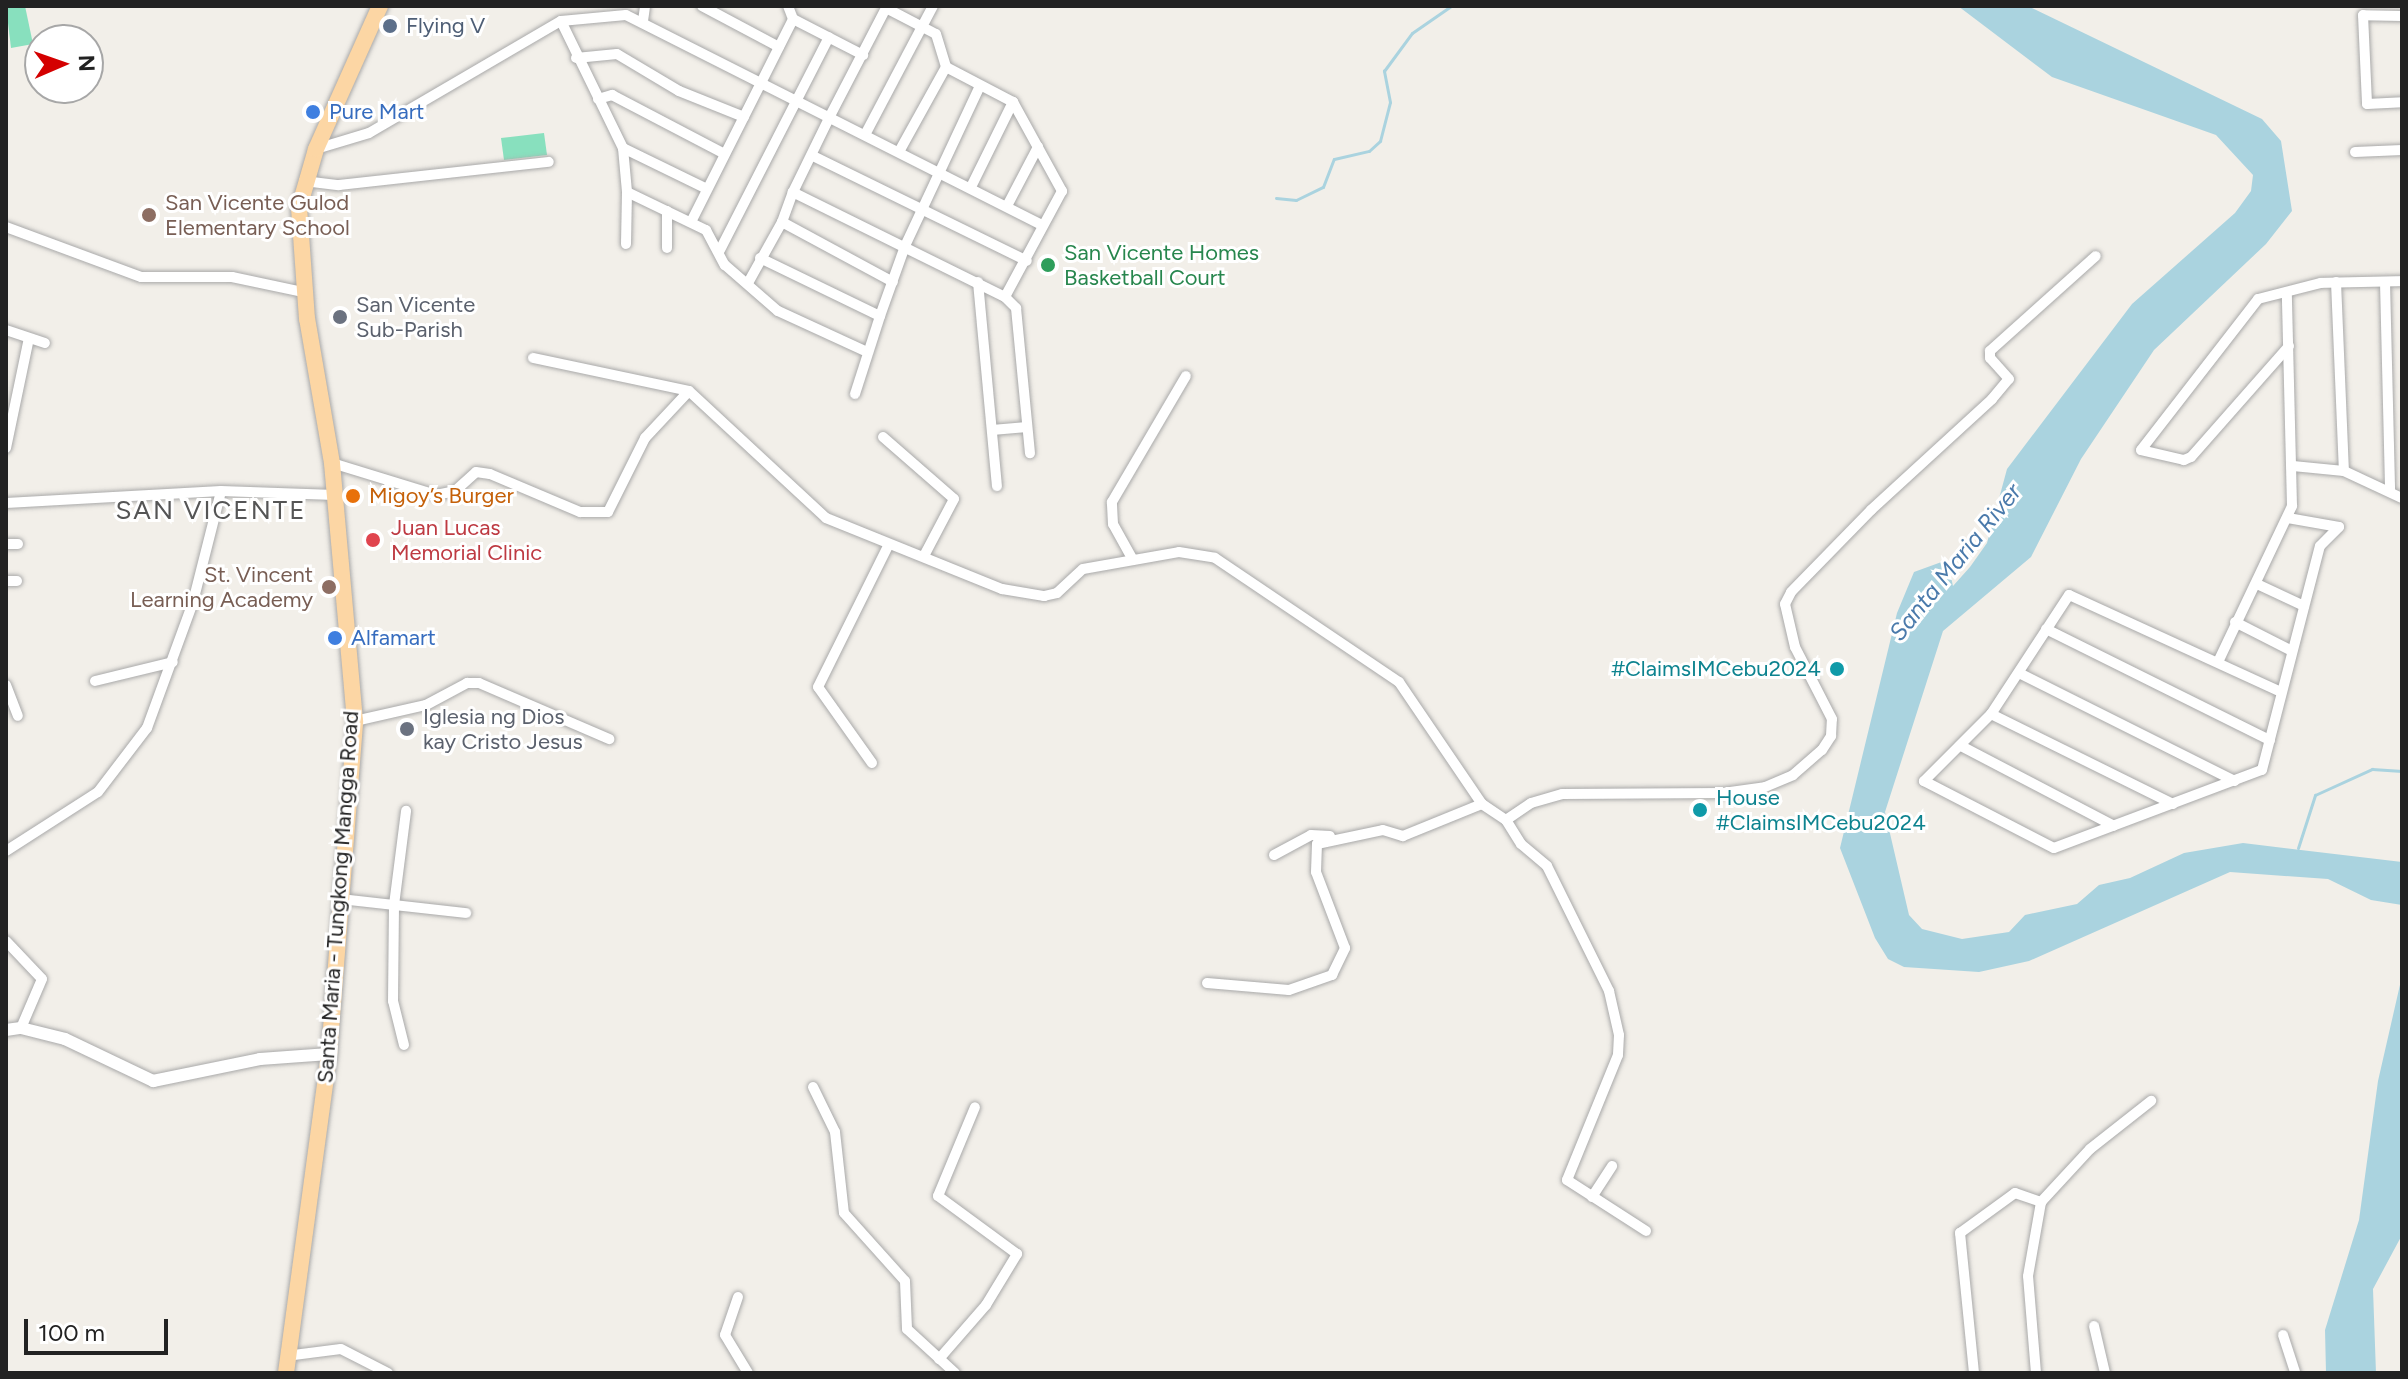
<!DOCTYPE html>
<meta charset="utf-8">
<style>
body{margin:0}
#map{position:relative;width:2408px;height:1379px;overflow:hidden;background:#f2efe9;font-family:Figtree,sans-serif}
div>[style]{position:absolute}
[style*='--x']{left:calc(var(--x)*1px);top:calc(var(--y)*1px);width:calc(var(--w)*1px);rotate:calc(var(--a)*1deg)}
.pitch>*{inset:0;background:#88e0be}
.water>*{inset:0;background:#aad3df}
.stream>*{height:3px;margin:-1.5px;padding:0 1.5px;transform-origin:1.5px;border-radius:1.5px;background:#aad3df}
.roads{filter:drop-shadow(0 0 2px #a9a9a9) drop-shadow(0 0 2px #a9a9a9)}
.minor>*{height:10px;margin:-5px;padding:0 5px;transform-origin:5px;border-radius:5px;background:#fff}
.tertiary>*{height:12px;margin:-6px;padding:0 6px;transform-origin:6px;border-radius:6px;background:#fff}
.primary>*{height:16px;margin:-8px;padding:0 8px;transform-origin:8px;border-radius:8px;background:#fcd6a4}
.dots>*{width:22px;height:22px;translate:-50% -50%;box-sizing:border-box;border:4px solid #fff;border-radius:50%}
span{translate:-50% -50%;white-space:nowrap;text-align:center;line-height:1.15;-webkit-text-stroke:6px #fff;paint-order:stroke}
.service-label{font-size:22px;color:#4e5e75}
.left{translate:0 -50%;text-align:left}
.shop-label{font-size:22px;color:#366cbe}
.education-label{font-size:22px;color:#785e54}
.right{translate:-100% -50%;text-align:right}
.leisure-label{font-size:22px;color:#27864d}
.worship-label{font-size:22px;color:#5b616d}
.food-label{font-size:22px;color:#c56008}
.health-label{font-size:22px;color:#be3a42}
.culture-label{font-size:22px;color:#0d838f}
.street-label{font-size:22px;color:#222}
.water-label{font-size:24px;color:#4a7aab;font-style:italic}
.quarter-label{font-size:26px;color:#555;letter-spacing:2px}
.frame{position:absolute;inset:0;border:8px solid #222;pointer-events:none}
.north{position:absolute;left:24px;top:24px;width:80px;height:80px;box-sizing:border-box;background:#fff;border:2px solid #a7a7a7;border-radius:50%;rotate:88deg;font-size:22px;font-weight:700;line-height:32px;text-align:center;color:#222}
.north::after{content:'';display:block;margin:auto;width:28px;height:36px;background:#d40000;clip-path:polygon(50% 0,100% 100%,50% 72%,0 100%)}
.scale{position:absolute;left:24px;top:1319px;width:144px;height:36px;box-sizing:border-box;border:4px solid #222;border-top:0;padding-left:10px;font-size:24px;line-height:28px;white-space:nowrap;color:#222;-webkit-text-stroke:6px #fff;paint-order:stroke}
</style>
<div id="map">
<div class="pitch">
<i style="clip-path:polygon(6px 6px,25px 6px,33px 44px,11px 48px)"></i>
<i style="clip-path:polygon(544px 133px,547px 155px,504px 160px,501px 138px)"></i>
</div>
<div class="water">
<i style="clip-path:polygon(1958px 6px,2028px 6px,2262px 119px,2281px 141px,2292px 211px,2266px 244px,2154px 350px,2081px 459px,2031px 557px,1943px 631px,1885px 812px,1909px 915px,1922px 929px,1962px 939px,2009px 932px,2025px 915px,2077px 904px,2099px 885px,2130px 878px,2184px 853px,2243px 843px,2402px 862px,2402px 905px,2371px 900px,2328px 879px,2230px 872px,2029px 961px,1979px 972px,1904px 967px,1888px 959px,1875px 938px,1840px 848px,1897px 613px,1914px 572px,1947px 560px,1953px 586px,1970px 567px,1987px 543px,2007px 469px,2132px 304px,2235px 213px,2251px 191px,2253px 175px,2216px 135px,2052px 77px)"></i>
<i style="clip-path:polygon(2402px 976px,2402px 1235px,2373px 1289px,2376px 1373px,2326px 1373px,2325px 1330px,2359px 1220px,2378px 1081px)"></i>
</div>
<div class="stream">
<i style="--x:1276;--y:198;--w:20;--a:6"></i>
<i style="--x:1296;--y:200;--w:30;--a:-26"></i>
<i style="--x:1323;--y:187;--w:30;--a:-69"></i>
<i style="--x:1334;--y:159;--w:36;--a:-13"></i>
<i style="--x:1369;--y:151;--w:15;--a:-42"></i>
<i style="--x:1380;--y:141;--w:40;--a:-75.6"></i>
<i style="--x:1390;--y:102;--w:32;--a:-101"></i>
<i style="--x:1384;--y:71;--w:47;--a:-53.6"></i>
<i style="--x:1412;--y:33;--w:47;--a:-34.7"></i>
<i style="--x:2298;--y:848;--w:56;--a:-72.2"></i>
<i style="--x:2315;--y:795;--w:63;--a:-24.5"></i>
<i style="--x:2372;--y:769;--w:30;--a:4"></i>
</div>
<div class="roads">
<div class="minor">
<i style="--x:702;--y:6;--w:87;--a:28"></i>
<i style="--x:788;--y:6;--w:14;--a:69"></i>
<i style="--x:793;--y:19;--w:79;--a:27.2"></i>
<i style="--x:2402;--y:16;--w:39;--a:-179"></i>
<i style="--x:2363;--y:15;--w:89;--a:87.4"></i>
<i style="--x:2367;--y:104;--w:35;--a:-3"></i>
<i style="--x:561;--y:21;--w:141;--a:64"></i>
<i style="--x:623;--y:148;--w:44;--a:84.8"></i>
<i style="--x:627;--y:192;--w:88;--a:25.7"></i>
<i style="--x:706;--y:230;--w:40;--a:62"></i>
<i style="--x:725;--y:265;--w:70;--a:41"></i>
<i style="--x:778;--y:311;--w:98;--a:24.7"></i>
<i style="--x:643;--y:21;--w:15;--a:-82"></i>
<i style="--x:576;--y:58;--w:41;--a:-5.6"></i>
<i style="--x:617;--y:54;--w:72;--a:30.8"></i>
<i style="--x:679;--y:91;--w:70;--a:21.8"></i>
<i style="--x:598;--y:99;--w:15;--a:-16"></i>
<i style="--x:612;--y:95;--w:127;--a:27.6"></i>
<i style="--x:866;--y:133;--w:144;--a:-62.2"></i>
<i style="--x:623;--y:148;--w:93;--a:26"></i>
<i style="--x:316;--y:149;--w:55;--a:-16.8"></i>
<i style="--x:369;--y:133;--w:222;--a:-30.3"></i>
<i style="--x:561;--y:21;--w:65;--a:-5.3"></i>
<i style="--x:626;--y:15;--w:467;--a:26.8"></i>
<i style="--x:900;--y:150;--w:95;--a:-61"></i>
<i style="--x:2355;--y:152;--w:47;--a:-2.4"></i>
<i style="--x:813;--y:156;--w:238;--a:26.1"></i>
<i style="--x:304;--y:181;--w:35;--a:7"></i>
<i style="--x:339;--y:185;--w:211;--a:-6.3"></i>
<i style="--x:971;--y:187;--w:95;--a:-63.7"></i>
<i style="--x:1007;--y:206;--w:67;--a:-62.3"></i>
<i style="--x:667;--y:211;--w:37;--a:90"></i>
<i style="--x:691;--y:222;--w:227;--a:-63.3"></i>
<i style="--x:782;--y:222;--w:126;--a:28.4"></i>
<i style="--x:6;--y:227;--w:144;--a:20.3"></i>
<i style="--x:141;--y:277;--w:91;--a:0"></i>
<i style="--x:232;--y:277;--w:73;--a:11.9"></i>
<i style="--x:626;--y:244;--w:52;--a:-88.9"></i>
<i style="--x:720;--y:250;--w:239;--a:-62.9"></i>
<i style="--x:760;--y:258;--w:133;--a:25.8"></i>
<i style="--x:880;--y:316;--w:74;--a:-70.3"></i>
<i style="--x:905;--y:246;--w:177;--a:-64.9"></i>
<i style="--x:978;--y:282;--w:205;--a:84.7"></i>
<i style="--x:2336;--y:282;--w:189;--a:87.6"></i>
<i style="--x:2385;--y:282;--w:210;--a:88.6"></i>
<i style="--x:748;--y:283;--w:70;--a:-60.9"></i>
<i style="--x:782;--y:222;--w:32;--a:-70"></i>
<i style="--x:793;--y:192;--w:85;--a:-64"></i>
<i style="--x:830;--y:116;--w:122;--a:-62.6"></i>
<i style="--x:886;--y:8;--w:56;--a:27.5"></i>
<i style="--x:936;--y:34;--w:34;--a:73"></i>
<i style="--x:946;--y:67;--w:76;--a:27.6"></i>
<i style="--x:1013;--y:102;--w:102;--a:61.2"></i>
<i style="--x:1062;--y:191;--w:120;--a:118.3"></i>
<i style="--x:1005;--y:297;--w:237;--a:-153.7"></i>
<i style="--x:1005;--y:297;--w:16;--a:45"></i>
<i style="--x:1016;--y:308;--w:146;--a:84.5"></i>
<i style="--x:6;--y:330;--w:41;--a:18.4"></i>
<i style="--x:2289;--y:346;--w:148;--a:131.4"></i>
<i style="--x:2191;--y:457;--w:8;--a:157"></i>
<i style="--x:2184;--y:460;--w:44;--a:-166.9"></i>
<i style="--x:2141;--y:450;--w:191;--a:-52.2"></i>
<i style="--x:2258;--y:299;--w:65;--a:-14.3"></i>
<i style="--x:2321;--y:283;--w:81;--a:-1.4"></i>
<i style="--x:533;--y:358;--w:159;--a:11.9"></i>
<i style="--x:855;--y:394;--w:82;--a:-72.2"></i>
<i style="--x:992;--y:430;--w:35;--a:-5"></i>
<i style="--x:883;--y:437;--w:94;--a:41.1"></i>
<i style="--x:954;--y:499;--w:64;--a:117.8"></i>
<i style="--x:6;--y:448;--w:112;--a:-78.2"></i>
<i style="--x:332;--y:463;--w:109;--a:17.1"></i>
<i style="--x:436;--y:495;--w:19;--a:-12"></i>
<i style="--x:455;--y:491;--w:28;--a:-42"></i>
<i style="--x:476;--y:472;--w:14;--a:8"></i>
<i style="--x:490;--y:474;--w:98;--a:22.9"></i>
<i style="--x:580;--y:512;--w:28;--a:0"></i>
<i style="--x:608;--y:512;--w:83;--a:-63.4"></i>
<i style="--x:645;--y:438;--w:64;--a:-46.9"></i>
<i style="--x:689;--y:391;--w:187;--a:42.8"></i>
<i style="--x:826;--y:518;--w:190;--a:22"></i>
<i style="--x:1002;--y:589;--w:43;--a:9.5"></i>
<i style="--x:1044;--y:596;--w:13;--a:-13"></i>
<i style="--x:1057;--y:593;--w:35;--a:-43"></i>
<i style="--x:1083;--y:569;--w:97;--a:-10"></i>
<i style="--x:1179;--y:552;--w:36;--a:9"></i>
<i style="--x:1215;--y:558;--w:222;--a:34"></i>
<i style="--x:1399;--y:682;--w:148;--a:55.8"></i>
<i style="--x:1482;--y:804;--w:29;--a:34"></i>
<i style="--x:1506;--y:820;--w:28;--a:58"></i>
<i style="--x:1521;--y:844;--w:34;--a:40"></i>
<i style="--x:1547;--y:866;--w:140;--a:63.6"></i>
<i style="--x:1609;--y:991;--w:45;--a:77.2"></i>
<i style="--x:1619;--y:1035;--w:20;--a:93"></i>
<i style="--x:1618;--y:1055;--w:135;--a:112.2"></i>
<i style="--x:1567;--y:1180;--w:94;--a:32.8"></i>
<i style="--x:2293;--y:466;--w:51;--a:5.6"></i>
<i style="--x:2344;--y:471;--w:64;--a:25"></i>
<i style="--x:6;--y:503;--w:215;--a:-3.2"></i>
<i style="--x:221;--y:491;--w:114;--a:2"></i>
<i style="--x:6;--y:544;--w:12;--a:0"></i>
<i style="--x:1133;--y:560;--w:41;--a:-119.1"></i>
<i style="--x:1113;--y:524;--w:22;--a:-93"></i>
<i style="--x:1112;--y:502;--w:146;--a:-59.6"></i>
<i style="--x:6;--y:581;--w:11;--a:0"></i>
<i style="--x:2257;--y:584;--w:52;--a:25.1"></i>
<i style="--x:2235;--y:622;--w:64;--a:27"></i>
<i style="--x:2046;--y:629;--w:250;--a:26.4"></i>
<i style="--x:2218;--y:662;--w:173;--a:-64.6"></i>
<i style="--x:2292;--y:506;--w:211;--a:-91.4"></i>
<i style="--x:2021;--y:674;--w:239;--a:26.6"></i>
<i style="--x:95;--y:681;--w:80;--a:-13.7"></i>
<i style="--x:6;--y:685;--w:33;--a:69"></i>
<i style="--x:2281;--y:692;--w:233;--a:-155.4"></i>
<i style="--x:2069;--y:595;--w:142;--a:123.2"></i>
<i style="--x:1991;--y:714;--w:95;--a:135"></i>
<i style="--x:1924;--y:781;--w:146;--a:27.3"></i>
<i style="--x:2054;--y:848;--w:222;--a:-20.6"></i>
<i style="--x:2262;--y:770;--w:231;--a:-75.5"></i>
<i style="--x:2320;--y:546;--w:27;--a:-45"></i>
<i style="--x:2339;--y:527;--w:52;--a:-170"></i>
<i style="--x:1991;--y:714;--w:203;--a:26.3"></i>
<i style="--x:355;--y:721;--w:73;--a:-12.7"></i>
<i style="--x:426;--y:705;--w:47;--a:-28.2"></i>
<i style="--x:467;--y:683;--w:12;--a:0"></i>
<i style="--x:479;--y:683;--w:142;--a:23.3"></i>
<i style="--x:1963;--y:747;--w:170;--a:27.6"></i>
<i style="--x:872;--y:763;--w:93;--a:-125.4"></i>
<i style="--x:818;--y:687;--w:157;--a:-63.6"></i>
<i style="--x:1506;--y:820;--w:30;--a:-34"></i>
<i style="--x:1531;--y:803;--w:32;--a:-16"></i>
<i style="--x:1562;--y:794;--w:161;--a:-0.4"></i>
<i style="--x:1723;--y:793;--w:42;--a:-8.1"></i>
<i style="--x:1765;--y:787;--w:30;--a:-23"></i>
<i style="--x:1793;--y:775;--w:38;--a:-41"></i>
<i style="--x:1822;--y:750;--w:17;--a:-57"></i>
<i style="--x:1831;--y:736;--w:17;--a:-87"></i>
<i style="--x:1832;--y:719;--w:81;--a:-117.2"></i>
<i style="--x:1795;--y:647;--w:44;--a:-103.1"></i>
<i style="--x:1785;--y:604;--w:13;--a:-63"></i>
<i style="--x:1791;--y:592;--w:115;--a:-45.7"></i>
<i style="--x:1871;--y:510;--w:164;--a:-42.5"></i>
<i style="--x:1992;--y:399;--w:26;--a:-50"></i>
<i style="--x:2009;--y:379;--w:28;--a:-132"></i>
<i style="--x:1990;--y:358;--w:7;--a:-90"></i>
<i style="--x:1990;--y:351;--w:142;--a:-41.9"></i>
<i style="--x:6;--y:851;--w:109;--a:-32.7"></i>
<i style="--x:98;--y:792;--w:81;--a:-52.6"></i>
<i style="--x:147;--y:728;--w:134;--a:-69.9"></i>
<i style="--x:193;--y:602;--w:114;--a:-75.8"></i>
<i style="--x:1274;--y:855;--w:42;--a:-28.4"></i>
<i style="--x:1311;--y:835;--w:19;--a:3"></i>
<i style="--x:341;--y:899;--w:126;--a:6.4"></i>
<i style="--x:6;--y:941;--w:52;--a:46.5"></i>
<i style="--x:42;--y:979;--w:53;--a:113.2"></i>
<i style="--x:1207;--y:983;--w:82;--a:4.9"></i>
<i style="--x:1289;--y:990;--w:46;--a:-19.2"></i>
<i style="--x:1332;--y:975;--w:30;--a:-64"></i>
<i style="--x:1345;--y:948;--w:81;--a:-110.9"></i>
<i style="--x:1316;--y:872;--w:28;--a:-88"></i>
<i style="--x:1317;--y:844;--w:67;--a:-12"></i>
<i style="--x:1383;--y:830;--w:21;--a:17"></i>
<i style="--x:1403;--y:836;--w:85;--a:-22.1"></i>
<i style="--x:404;--y:1045;--w:45;--a:-104"></i>
<i style="--x:393;--y:1001;--w:96;--a:-89.4"></i>
<i style="--x:394;--y:905;--w:95;--a:-82.7"></i>
<i style="--x:813;--y:1087;--w:50;--a:63.9"></i>
<i style="--x:835;--y:1132;--w:81;--a:83.7"></i>
<i style="--x:844;--y:1213;--w:91;--a:48.1"></i>
<i style="--x:905;--y:1281;--w:48;--a:87.6"></i>
<i style="--x:907;--y:1329;--w:65;--a:42.5"></i>
<i style="--x:1592;--y:1197;--w:37;--a:-57"></i>
<i style="--x:738;--y:1297;--w:40;--a:108.9"></i>
<i style="--x:725;--y:1335;--w:44;--a:58.8"></i>
<i style="--x:2094;--y:1326;--w:48;--a:76.8"></i>
<i style="--x:2283;--y:1335;--w:40;--a:72"></i>
<i style="--x:286;--y:1356;--w:55;--a:-7.3"></i>
<i style="--x:341;--y:1349;--w:53;--a:27.1"></i>
<i style="--x:939;--y:1359;--w:72;--a:-49"></i>
<i style="--x:986;--y:1305;--w:60;--a:-58.7"></i>
<i style="--x:1017;--y:1254;--w:98;--a:-143.7"></i>
<i style="--x:938;--y:1196;--w:96;--a:-67.4"></i>
<i style="--x:1974;--y:1373;--w:141;--a:-95.7"></i>
<i style="--x:1960;--y:1233;--w:68;--a:-36"></i>
<i style="--x:2015;--y:1193;--w:28;--a:19"></i>
<i style="--x:2041;--y:1202;--w:72;--a:-47.2"></i>
<i style="--x:2090;--y:1149;--w:78;--a:-38.2"></i>
<i style="--x:2036;--y:1373;--w:97;--a:-94.7"></i>
<i style="--x:2028;--y:1276;--w:75;--a:-80"></i>
</div>
<div class="tertiary">
<i style="--x:6;--y:1030;--w:15;--a:-8"></i>
<i style="--x:21;--y:1028;--w:45;--a:14"></i>
<i style="--x:65;--y:1039;--w:98;--a:25.5"></i>
<i style="--x:153;--y:1081;--w:109;--a:-11.6"></i>
<i style="--x:260;--y:1059;--w:69;--a:-4.1"></i>
</div>
<div class="primary">
<i style="--x:286;--y:1373;--w:322;--a:-82.3"></i>
<i style="--x:329;--y:1054;--w:334;--a:-85.5"></i>
<i style="--x:355;--y:721;--w:259;--a:-95.1"></i>
<i style="--x:332;--y:463;--w:146;--a:-99.8"></i>
<i style="--x:307;--y:319;--w:111;--a:-94.1"></i>
<i style="--x:299;--y:208;--w:61;--a:-73.9"></i>
<i style="--x:316;--y:149;--w:157;--a:-65.9"></i>
</div>
</div>
<div class="dots">
<i style="left:390px;top:26px;background:#5c6f8a"></i>
<i style="left:313px;top:112px;background:#3f7fe0"></i>
<i style="left:149px;top:215px;background:#8d6e63"></i>
<i style="left:1048px;top:265px;background:#2e9e5b"></i>
<i style="left:340px;top:317px;background:#6b7280"></i>
<i style="left:353px;top:496px;background:#e8710a"></i>
<i style="left:373px;top:540px;background:#e0444e"></i>
<i style="left:329px;top:587px;background:#8d6e63"></i>
<i style="left:335px;top:638px;background:#3f7fe0"></i>
<i style="left:1837px;top:669px;background:#0f9aa8"></i>
<i style="left:407px;top:729px;background:#6b7280"></i>
<i style="left:1700px;top:810px;background:#0f9aa8"></i>
</div>
<div class="service-label">
<span class="left" style="left:406px;top:26px">Flying V</span>
</div>
<div class="shop-label">
<span class="left" style="left:329px;top:112px">Pure Mart</span>
<span class="left" style="left:351px;top:638px">Alfamart</span>
</div>
<div class="education-label">
<span class="left" style="left:165px;top:215px">San Vicente Gulod<br>Elementary School</span>
<span class="right" style="left:313px;top:587px">St. Vincent<br>Learning Academy</span>
</div>
<div class="leisure-label">
<span class="left" style="left:1064px;top:265px">San Vicente Homes<br>Basketball Court</span>
</div>
<div class="worship-label">
<span class="left" style="left:356px;top:317px">San Vicente<br>Sub-Parish</span>
<span class="left" style="left:423px;top:729px">Iglesia ng Dios<br>kay Cristo Jesus</span>
</div>
<div class="food-label">
<span class="left" style="left:369px;top:496px">Migoy’s Burger</span>
</div>
<div class="health-label">
<span class="left" style="left:391px;top:540px">Juan Lucas<br>Memorial Clinic</span>
</div>
<div class="culture-label">
<span class="right" style="left:1821px;top:669px">#ClaimsIMCebu2024</span>
<span class="left" style="left:1716px;top:810px">House<br>#ClaimsIMCebu2024</span>
</div>
<div class="street-label">
<span style="left:338px;top:897px;rotate:-86deg">Santa Maria - Tungkong Mangga Road</span>
</div>
<div class="water-label">
<span style="left:1955px;top:562px;rotate:-51deg">Santa Maria River</span>
</div>
<div class="quarter-label">
<span style="left:211px;top:511px">SAN VICENTE</span>
</div>
<div class="frame"></div>
<div class="north">N</div>
<div class="scale">100 m</div>
</div>
